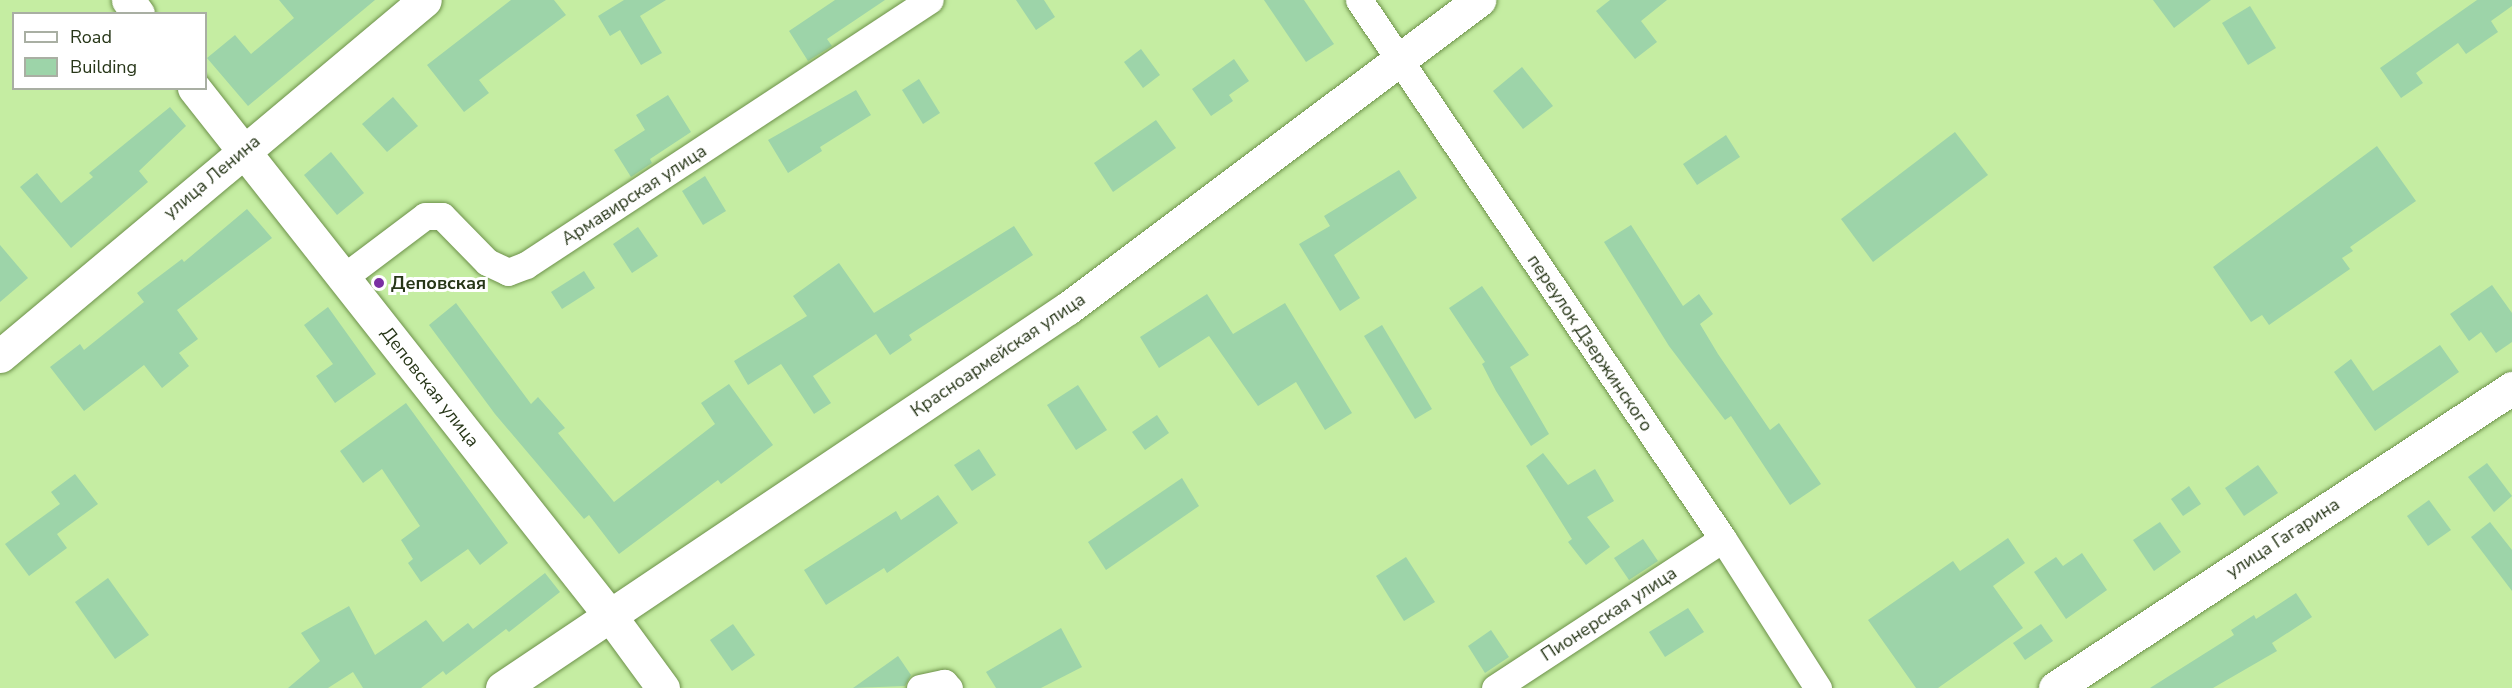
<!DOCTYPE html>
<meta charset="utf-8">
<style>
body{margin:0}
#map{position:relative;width:2512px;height:688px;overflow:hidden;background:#c5eda2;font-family:"Nunito Sans",sans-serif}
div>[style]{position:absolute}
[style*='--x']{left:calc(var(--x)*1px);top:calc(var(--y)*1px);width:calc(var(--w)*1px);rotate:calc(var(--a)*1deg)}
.building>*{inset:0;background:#9dd4a9}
.roads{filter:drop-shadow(0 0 2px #6d914a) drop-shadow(0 0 2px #6d914a)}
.street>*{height:27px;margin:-13.5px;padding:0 13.5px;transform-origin:13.5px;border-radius:13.5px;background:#fff}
.secondary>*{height:33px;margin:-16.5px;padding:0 16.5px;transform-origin:16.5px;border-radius:16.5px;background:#fff}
.dots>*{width:16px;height:16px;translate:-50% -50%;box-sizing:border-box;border:3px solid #fff;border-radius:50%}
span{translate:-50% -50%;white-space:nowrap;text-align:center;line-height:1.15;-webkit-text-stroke:6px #fff;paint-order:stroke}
.street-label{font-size:18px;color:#273618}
.poi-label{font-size:18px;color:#273618;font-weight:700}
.left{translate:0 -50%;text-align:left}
.legend{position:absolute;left:12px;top:12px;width:195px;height:78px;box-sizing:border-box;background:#fff;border:2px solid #a9afa3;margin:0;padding:8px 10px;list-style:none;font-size:18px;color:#273618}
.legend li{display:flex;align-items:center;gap:12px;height:30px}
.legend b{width:30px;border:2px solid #a9afa3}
</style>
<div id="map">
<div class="building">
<i style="clip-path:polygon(279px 0,375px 0,248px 106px,207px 58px,235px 35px,251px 54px,294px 18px)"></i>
<i style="clip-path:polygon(511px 0,554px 0,566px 15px,479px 80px,489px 93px,464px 112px,427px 65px)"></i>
<i style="clip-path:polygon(624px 0,666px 0,640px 16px,662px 53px,641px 65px,620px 30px,610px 36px,598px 16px)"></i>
<i style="clip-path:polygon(835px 0,885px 0,827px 39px,832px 46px,808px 61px,789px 31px)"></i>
<i style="clip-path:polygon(1016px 0,1044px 0,1055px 17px,1036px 30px)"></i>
<i style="clip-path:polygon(1264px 0,1304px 0,1334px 44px,1306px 62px)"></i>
<i style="clip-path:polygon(1610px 0,1667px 0,1641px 21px,1657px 42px,1635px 59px,1596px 11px)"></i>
<i style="clip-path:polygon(2153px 0,2211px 0,2174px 28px)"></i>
<i style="clip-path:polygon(2477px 0,2512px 0,2512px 6px,2491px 21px,2498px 32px,2466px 54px,2458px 43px,2416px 73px,2423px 83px,2401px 98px,2380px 68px)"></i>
<i style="clip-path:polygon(2250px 6px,2276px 48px,2248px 65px,2222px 23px)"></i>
<i style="clip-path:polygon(1141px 49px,1160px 75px,1143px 88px,1124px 62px)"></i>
<i style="clip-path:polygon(1234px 59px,1249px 81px,1229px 95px,1233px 101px,1211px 116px,1192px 89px)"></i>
<i style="clip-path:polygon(1522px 67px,1553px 106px,1523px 129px,1493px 91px)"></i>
<i style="clip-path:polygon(919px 79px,940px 113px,923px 124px,902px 90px)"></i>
<i style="clip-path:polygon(856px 90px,871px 115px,820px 147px,822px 151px,788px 173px,768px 140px)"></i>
<i style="clip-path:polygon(668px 95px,691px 132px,650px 159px,652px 163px,631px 177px,614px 150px,645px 130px,636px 115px)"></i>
<i style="clip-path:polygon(393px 97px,418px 126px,387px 152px,362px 124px)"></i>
<i style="clip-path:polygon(170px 107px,186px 126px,139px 171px,148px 182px,71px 248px,20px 187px,37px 173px,61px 203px,93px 177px,89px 173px)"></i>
<i style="clip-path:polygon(1156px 120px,1176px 148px,1113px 192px,1094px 163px)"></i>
<i style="clip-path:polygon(1955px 132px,1988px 175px,1873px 262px,1841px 219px)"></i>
<i style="clip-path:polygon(1726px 135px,1740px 157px,1697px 185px,1683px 164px)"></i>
<i style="clip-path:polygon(2377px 146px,2416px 201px,2350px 247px,2353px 251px,2342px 258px,2350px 269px,2269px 325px,2262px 315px,2251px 322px,2213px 267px)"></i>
<i style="clip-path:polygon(331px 152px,364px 193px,337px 215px,304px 175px)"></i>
<i style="clip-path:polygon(1399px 170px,1417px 198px,1334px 255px,1360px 298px,1340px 311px,1299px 244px,1330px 226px,1324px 216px)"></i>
<i style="clip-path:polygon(705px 176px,726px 211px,703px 225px,682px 191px)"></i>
<i style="clip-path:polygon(247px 209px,272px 238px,177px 310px,198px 339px,179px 353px,189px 366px,162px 388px,144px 365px,84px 411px,50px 367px,80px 344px,84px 350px,144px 302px,137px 293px,182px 259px,184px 262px)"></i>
<i style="clip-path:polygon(1631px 225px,1683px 306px,1699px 294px,1713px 314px,1700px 324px,1718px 354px,1770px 430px,1779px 423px,1821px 484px,1790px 505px,1731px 416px,1725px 420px,1669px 346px,1604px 242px)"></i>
<i style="clip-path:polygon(1014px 226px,1033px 255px,909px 335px,912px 340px,890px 355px,876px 334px,813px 376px,831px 403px,814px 414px,781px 364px,748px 385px,734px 361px,807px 316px,793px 296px,839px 263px,874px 313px)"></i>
<i style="clip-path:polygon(638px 227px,658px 256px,632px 273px,613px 244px)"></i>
<i style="clip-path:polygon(0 245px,28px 278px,0 302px)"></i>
<i style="clip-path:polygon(584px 271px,595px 288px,562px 309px,551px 292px)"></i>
<i style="clip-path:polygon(2492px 285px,2512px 313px,2512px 342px,2496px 353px,2481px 332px,2469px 341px,2450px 314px)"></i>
<i style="clip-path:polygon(1482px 286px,1529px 355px,1510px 367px,1549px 434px,1531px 446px,1496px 391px,1482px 364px,1485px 362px,1449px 308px)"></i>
<i style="clip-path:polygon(1207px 294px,1233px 334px,1285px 303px,1352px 413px,1325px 430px,1296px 382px,1258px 406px,1209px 336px,1159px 368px,1140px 337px)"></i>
<i style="clip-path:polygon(456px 303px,531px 404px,538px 397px,565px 428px,558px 433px,614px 502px,715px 424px,701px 403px,729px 384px,773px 445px,721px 484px,718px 480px,619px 554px,589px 515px,584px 519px,495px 414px,429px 325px)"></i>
<i style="clip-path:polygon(328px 307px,376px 374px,335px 403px,316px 376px,333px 364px,304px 325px)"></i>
<i style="clip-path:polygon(1382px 325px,1432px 409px,1415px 419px,1364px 336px)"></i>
<i style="clip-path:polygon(2440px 345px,2459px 372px,2375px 431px,2334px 372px,2351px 359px,2373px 391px)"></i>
<i style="clip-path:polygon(1078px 385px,1107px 430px,1076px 450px,1047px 405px)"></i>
<i style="clip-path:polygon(406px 403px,508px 543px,480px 565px,468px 549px,421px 582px,408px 563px,413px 559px,401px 540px,420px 526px,382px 469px,363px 483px,340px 451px)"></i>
<i style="clip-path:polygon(1157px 415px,1169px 433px,1145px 450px,1132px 432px)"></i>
<i style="clip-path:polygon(979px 449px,996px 475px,972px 491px,954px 465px)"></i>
<i style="clip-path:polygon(1543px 453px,1568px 485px,1595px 469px,1614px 501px,1587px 517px,1610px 547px,1586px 565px,1568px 542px,1572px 539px,1526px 466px)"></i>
<i style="clip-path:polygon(2487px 463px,2512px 496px,2494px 512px,2468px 477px)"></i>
<i style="clip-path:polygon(2258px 465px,2278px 493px,2244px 516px,2225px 488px)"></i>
<i style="clip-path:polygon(75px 474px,98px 504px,57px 534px,67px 548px,29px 576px,5px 544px,60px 504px,51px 492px)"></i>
<i style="clip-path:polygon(1182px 478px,1199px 506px,1106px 570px,1088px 542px)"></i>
<i style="clip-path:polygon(2189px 486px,2201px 504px,2183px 516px,2171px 499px)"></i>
<i style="clip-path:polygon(938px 495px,958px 523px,887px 573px,884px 568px,826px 605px,804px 570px,896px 511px,901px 520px)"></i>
<i style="clip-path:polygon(2429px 500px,2451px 530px,2428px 546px,2407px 516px)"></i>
<i style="clip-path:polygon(2160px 522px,2181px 552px,2154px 571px,2133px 540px)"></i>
<i style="clip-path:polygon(2490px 522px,2512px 550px,2512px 591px,2471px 537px)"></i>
<i style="clip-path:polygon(2008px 538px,2025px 563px,1993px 586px,2023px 628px,1938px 688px,1916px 688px,1868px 620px,1953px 561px,1960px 571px)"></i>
<i style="clip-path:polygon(1643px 539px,1658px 561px,1629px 580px,1614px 558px)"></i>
<i style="clip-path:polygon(2082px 553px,2107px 590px,2066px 619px,2034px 572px,2056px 557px,2063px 566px)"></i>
<i style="clip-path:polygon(1406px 557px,1435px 602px,1404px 621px,1376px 576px)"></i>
<i style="clip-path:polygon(545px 573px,560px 592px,509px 632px,506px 629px,446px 675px,443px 671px,421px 688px,363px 688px,353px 672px,328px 688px,288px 688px,320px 661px,301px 633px,349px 606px,375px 655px,426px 620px,443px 642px,468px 623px,473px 629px)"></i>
<i style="clip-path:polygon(108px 578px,149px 635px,115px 659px,75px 602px)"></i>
<i style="clip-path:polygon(2296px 593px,2312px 617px,2272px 643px,2277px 651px,2213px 688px,2150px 688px,2234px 635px,2231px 630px,2254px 615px,2256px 619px)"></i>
<i style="clip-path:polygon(1688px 608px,1704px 632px,1665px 657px,1649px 632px)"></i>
<i style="clip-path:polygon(733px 624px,755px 655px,732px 671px,710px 640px)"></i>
<i style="clip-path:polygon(2041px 624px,2053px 641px,2025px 660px,2013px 643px)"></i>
<i style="clip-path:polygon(1061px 628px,1082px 667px,1041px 688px,996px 688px,986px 672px)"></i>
<i style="clip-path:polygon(1491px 630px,1509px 657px,1485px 673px,1468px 646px)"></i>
<i style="clip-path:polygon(898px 656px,911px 675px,905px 686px,853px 688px)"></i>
</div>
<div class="roads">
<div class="street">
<i style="--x:1359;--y:0;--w:650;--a:55.97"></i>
<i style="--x:1723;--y:539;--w:177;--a:57.5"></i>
<i style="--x:344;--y:277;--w:101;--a:-37"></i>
<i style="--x:425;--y:216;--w:17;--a:0"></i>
<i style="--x:442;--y:216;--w:64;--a:45.6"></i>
<i style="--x:487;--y:262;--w:23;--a:25"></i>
<i style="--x:508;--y:272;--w:19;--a:-21"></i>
<i style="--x:526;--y:265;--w:483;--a:-33.3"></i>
<i style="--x:920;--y:688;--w:25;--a:-12"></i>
<i style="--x:944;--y:683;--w:7;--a:45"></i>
<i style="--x:1495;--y:688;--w:272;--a:-33.2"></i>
</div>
<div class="secondary">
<i style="--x:128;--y:0;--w:17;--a:54"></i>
<i style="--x:194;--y:88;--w:674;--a:51.75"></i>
<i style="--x:611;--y:617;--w:88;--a:53.8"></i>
<i style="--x:0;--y:356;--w:554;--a:-39.95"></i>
<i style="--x:502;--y:688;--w:682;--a:-33.88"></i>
<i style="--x:1068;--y:308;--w:514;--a:-36.85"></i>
<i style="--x:2055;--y:688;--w:547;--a:-33.28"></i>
</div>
</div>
<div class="dots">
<i style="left:379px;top:283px;background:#7a30a2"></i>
</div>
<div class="street-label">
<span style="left:212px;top:177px;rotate:-40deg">улица Ленина</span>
<span style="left:634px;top:195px;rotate:-33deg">Армавирская улица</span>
<span style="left:1590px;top:343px;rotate:56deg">переулок Дзержинского</span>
<span style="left:998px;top:355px;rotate:-34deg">Красноармейская улица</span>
<span style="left:430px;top:387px;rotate:52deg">Деповская улица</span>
<span style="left:2283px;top:538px;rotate:-33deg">улица Гагарина</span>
<span style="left:1609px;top:614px;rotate:-33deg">Пионерская улица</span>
</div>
<div class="poi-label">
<span class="left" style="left:391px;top:283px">Деповская</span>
</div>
<ul class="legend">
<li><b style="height:8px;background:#fff"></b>Road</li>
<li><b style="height:16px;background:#9dd4a9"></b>Building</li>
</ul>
</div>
